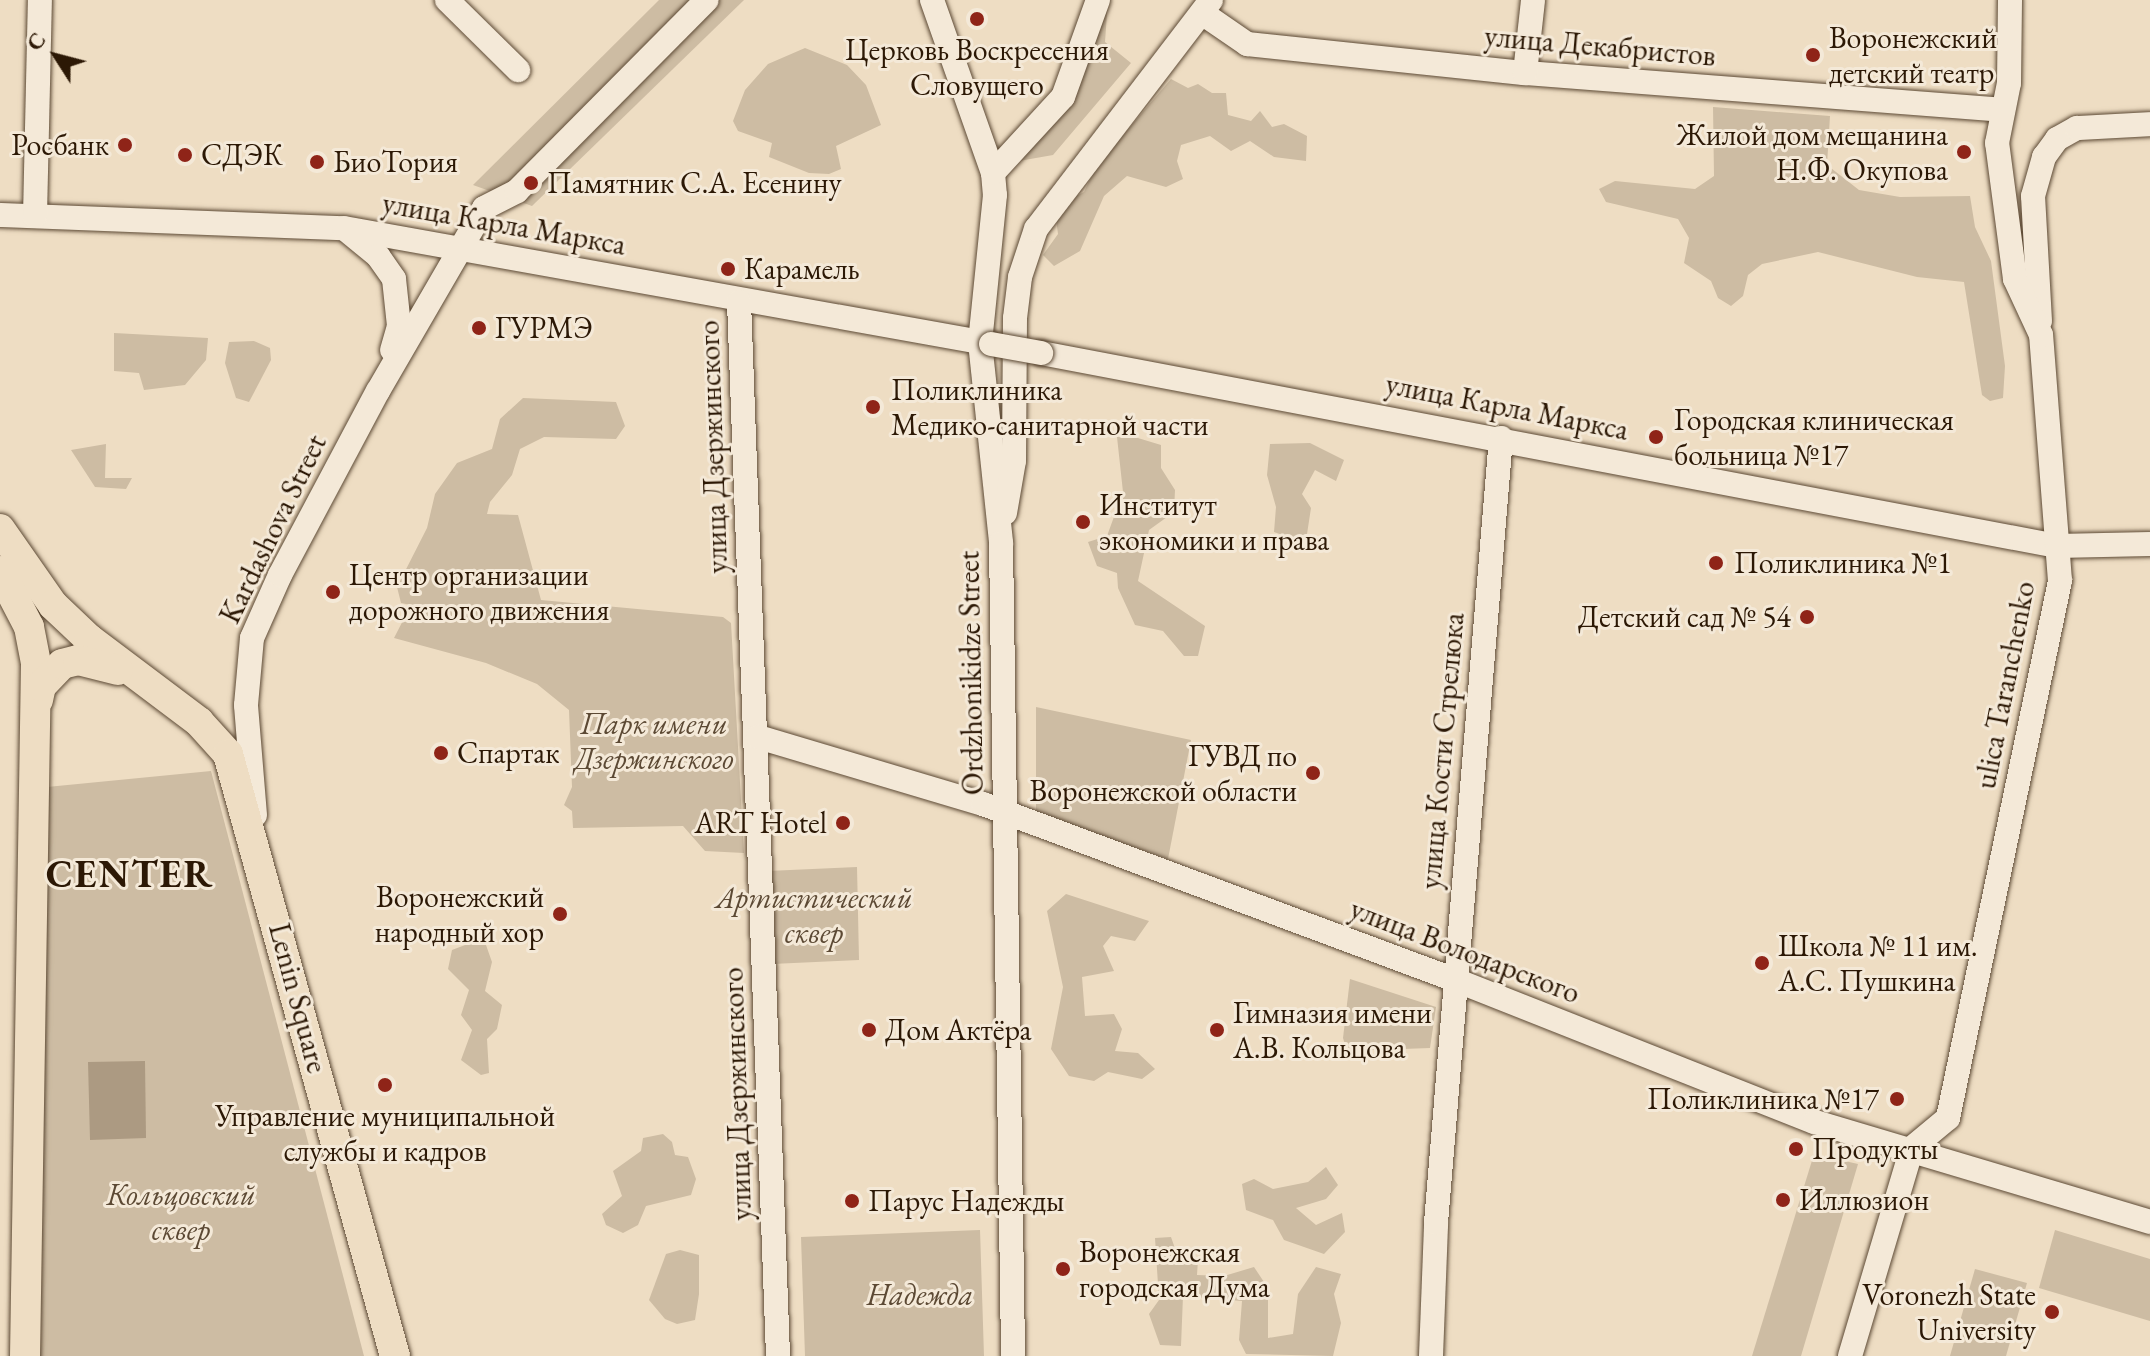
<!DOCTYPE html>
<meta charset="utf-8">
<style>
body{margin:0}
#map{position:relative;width:2150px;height:1356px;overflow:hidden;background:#eeddc3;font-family:"EB Garamond",serif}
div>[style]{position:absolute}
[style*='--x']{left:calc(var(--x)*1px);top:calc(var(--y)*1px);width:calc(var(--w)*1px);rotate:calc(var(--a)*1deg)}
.green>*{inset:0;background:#cdbca3}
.water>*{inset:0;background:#ac9a82}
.roads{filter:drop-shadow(0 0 2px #5c4934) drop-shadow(0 0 2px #5c4934)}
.minor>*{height:24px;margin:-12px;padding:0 12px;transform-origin:12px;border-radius:12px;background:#f4e9d8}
.major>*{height:30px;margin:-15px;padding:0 15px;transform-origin:15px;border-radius:15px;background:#eeddc3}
.bridges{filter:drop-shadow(0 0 2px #5c4934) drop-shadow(0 0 2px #5c4934)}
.minor-bridge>*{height:24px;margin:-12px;padding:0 12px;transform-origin:12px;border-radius:12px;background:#f4e9d8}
.dots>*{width:22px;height:22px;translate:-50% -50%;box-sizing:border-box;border:4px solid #f4e9d8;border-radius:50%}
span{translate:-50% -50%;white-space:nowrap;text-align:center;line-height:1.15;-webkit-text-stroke:6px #f4e9d8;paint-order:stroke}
.poi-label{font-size:30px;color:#2c1805}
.left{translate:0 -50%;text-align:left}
.right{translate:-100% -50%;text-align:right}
.street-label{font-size:30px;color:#2c1805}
.park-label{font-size:30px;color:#5c4934;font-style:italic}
.district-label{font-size:38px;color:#2c1805;font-weight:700;letter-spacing:2px}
.north{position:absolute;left:16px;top:16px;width:80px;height:80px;-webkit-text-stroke:6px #f4e9d8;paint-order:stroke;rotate:306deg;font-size:22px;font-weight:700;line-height:32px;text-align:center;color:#2c1805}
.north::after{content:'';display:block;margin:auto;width:28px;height:36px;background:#2c1805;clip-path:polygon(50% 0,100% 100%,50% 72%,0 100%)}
</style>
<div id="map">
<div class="green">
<i style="clip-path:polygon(659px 0,744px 0,532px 206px,473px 185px)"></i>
<i style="clip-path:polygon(1108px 0,1105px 42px,1131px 63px,1053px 155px,1013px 162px)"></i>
<i style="clip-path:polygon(805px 48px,847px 65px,866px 85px,881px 125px,836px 146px,841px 169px,829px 174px,809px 173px,769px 157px,772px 143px,738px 131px,733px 121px,745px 90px,768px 64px)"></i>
<i style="clip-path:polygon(1171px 79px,1188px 88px,1198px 84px,1212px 93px,1226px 93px,1228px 115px,1251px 121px,1260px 111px,1272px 127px,1284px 124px,1307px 136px,1306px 161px,1274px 157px,1250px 141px,1231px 151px,1210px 136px,1181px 145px,1177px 161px,1183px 179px,1166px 187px,1127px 176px,1104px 196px,1080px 251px,1054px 266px,1043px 255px,1058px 234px,1056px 219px,1068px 200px,1084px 192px,1096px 167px)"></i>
<i style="clip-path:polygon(1713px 107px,1830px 116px,1827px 165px,1859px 190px,1900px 197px,1970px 196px,1975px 227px,1991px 261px,2005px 366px,2003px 398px,1990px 401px,1982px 395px,1964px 282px,1917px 277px,1818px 252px,1762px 264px,1748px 275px,1743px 296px,1731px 306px,1718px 298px,1711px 281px,1684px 263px,1689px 238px,1678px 219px,1606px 202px,1599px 189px,1615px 181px,1695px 189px,1714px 176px)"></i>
<i style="clip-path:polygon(114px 333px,208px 338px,206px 360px,185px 385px,144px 390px,139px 373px,114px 371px)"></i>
<i style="clip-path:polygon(254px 341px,270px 348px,271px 360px,249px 402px,236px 398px,225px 363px,229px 342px)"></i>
<i style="clip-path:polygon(523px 398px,616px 402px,625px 426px,616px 439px,544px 437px,520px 449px,512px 475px,490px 502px,487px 514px,518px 515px,541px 600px,723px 617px,731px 623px,744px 853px,705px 851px,683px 826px,573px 828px,572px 811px,564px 805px,572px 787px,569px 710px,537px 684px,486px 663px,394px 638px,411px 605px,401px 603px,397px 587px,427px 528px,435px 494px,457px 463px,492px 449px,500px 419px)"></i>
<i style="clip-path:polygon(1128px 435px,1161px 445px,1161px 468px,1175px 490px,1174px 512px,1149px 530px,1138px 581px,1205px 626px,1198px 656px,1184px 656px,1163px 631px,1135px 625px,1118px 588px,1117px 573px,1097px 566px,1088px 542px,1107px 536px,1123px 492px,1117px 437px)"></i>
<i style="clip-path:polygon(1310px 443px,1344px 460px,1336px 481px,1315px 470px,1302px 494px,1311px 508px,1307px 534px,1299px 541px,1274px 532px,1276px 507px,1267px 475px,1270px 444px)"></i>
<i style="clip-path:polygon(106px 444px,105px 478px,132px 478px,126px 489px,95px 487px,71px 450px)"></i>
<i style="clip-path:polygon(1036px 707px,1191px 740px,1168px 859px,1036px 814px)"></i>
<i style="clip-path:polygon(211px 771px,364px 1356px,40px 1356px,47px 787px)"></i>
<i style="clip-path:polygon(857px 867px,859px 960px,772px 964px,768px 871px)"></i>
<i style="clip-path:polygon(1066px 894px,1149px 921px,1135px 941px,1111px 936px,1103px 946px,1114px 971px,1082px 977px,1085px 1016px,1114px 1014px,1122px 1029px,1115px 1051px,1138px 1053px,1155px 1069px,1142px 1079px,1108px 1072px,1094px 1081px,1069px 1076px,1051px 1049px,1063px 987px,1047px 911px)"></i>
<i style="clip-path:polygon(473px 942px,486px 945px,492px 962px,485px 991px,502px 1005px,497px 1029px,487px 1039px,489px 1073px,481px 1075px,461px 1060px,472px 1030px,461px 1015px,469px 990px,448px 969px,452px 950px)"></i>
<i style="clip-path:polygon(1350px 979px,1436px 1007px,1430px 1048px,1347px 1051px,1343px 1038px)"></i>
<i style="clip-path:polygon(663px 1134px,672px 1142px,675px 1155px,688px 1157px,696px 1179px,691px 1195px,646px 1206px,638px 1225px,623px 1233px,606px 1225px,602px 1214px,622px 1196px,613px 1171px,641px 1151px,643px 1138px)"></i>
<i style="clip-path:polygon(1814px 1154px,1858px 1164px,1801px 1356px,1752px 1356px)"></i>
<i style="clip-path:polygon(1326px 1167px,1338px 1185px,1326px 1199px,1296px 1208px,1316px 1225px,1342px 1213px,1345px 1232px,1324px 1254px,1284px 1240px,1273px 1220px,1246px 1210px,1242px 1184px,1254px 1179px,1273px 1189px,1308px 1182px)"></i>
<i style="clip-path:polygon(980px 1230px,984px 1356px,805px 1356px,801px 1237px)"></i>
<i style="clip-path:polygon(2055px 1230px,2150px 1259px,2150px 1321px,2039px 1288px)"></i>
<i style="clip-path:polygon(1171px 1237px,1178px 1257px,1198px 1260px,1197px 1275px,1224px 1276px,1254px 1267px,1268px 1288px,1268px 1338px,1293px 1334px,1298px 1294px,1316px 1267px,1341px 1274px,1334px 1294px,1341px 1323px,1333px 1356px,1246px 1354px,1239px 1340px,1242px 1301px,1183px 1296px,1181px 1346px,1160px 1345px,1149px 1314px,1159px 1300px,1155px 1238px)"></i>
<i style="clip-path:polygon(680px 1250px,699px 1255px,699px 1294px,695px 1320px,677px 1324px,665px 1319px,649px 1300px,666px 1254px)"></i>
<i style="clip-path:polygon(1975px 1269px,2027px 1283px,2006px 1356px,1950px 1356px)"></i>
</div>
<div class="water">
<i style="clip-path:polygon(145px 1061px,146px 1138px,90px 1140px,88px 1062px)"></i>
</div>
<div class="roads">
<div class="minor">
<i style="--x:447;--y:0;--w:100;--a:44.6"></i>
<i style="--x:932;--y:0;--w:183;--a:70.6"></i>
<i style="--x:993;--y:173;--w:22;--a:85"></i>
<i style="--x:995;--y:195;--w:148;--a:95.8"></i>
<i style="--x:980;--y:342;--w:202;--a:84"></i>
<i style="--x:1001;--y:543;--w:813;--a:89.15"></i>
<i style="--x:1202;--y:13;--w:55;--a:34.6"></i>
<i style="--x:1247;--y:44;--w:280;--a:6"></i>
<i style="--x:1525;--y:73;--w:479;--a:4.4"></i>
<i style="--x:1525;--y:73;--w:73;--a:-83.7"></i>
<i style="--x:993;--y:173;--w:103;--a:-47.4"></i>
<i style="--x:1063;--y:97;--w:103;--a:-70.2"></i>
<i style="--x:0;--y:215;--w:344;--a:2.2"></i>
<i style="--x:344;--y:228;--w:657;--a:10.16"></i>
<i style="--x:35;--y:216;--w:216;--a:-88.7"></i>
<i style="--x:345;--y:229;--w:43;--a:39.3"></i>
<i style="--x:378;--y:256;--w:28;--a:55"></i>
<i style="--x:394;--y:279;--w:47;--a:83.9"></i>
<i style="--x:399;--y:326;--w:25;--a:106"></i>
<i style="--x:739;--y:302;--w:1055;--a:87.88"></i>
<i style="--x:2040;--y:321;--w:125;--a:-93.2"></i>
<i style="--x:2033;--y:196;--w:41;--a:-74.2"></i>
<i style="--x:2044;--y:157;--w:22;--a:-54"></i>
<i style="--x:2057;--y:139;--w:23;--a:-29"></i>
<i style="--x:2077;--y:128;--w:73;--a:-3.1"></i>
<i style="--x:1041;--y:353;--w:1034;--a:10.76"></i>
<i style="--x:2057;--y:546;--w:93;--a:-1.2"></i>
<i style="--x:1005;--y:513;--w:53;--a:-80.2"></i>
<i style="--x:1014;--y:461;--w:143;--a:-89.6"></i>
<i style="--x:1015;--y:318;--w:41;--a:-83"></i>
<i style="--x:1020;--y:277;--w:51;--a:-71.6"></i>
<i style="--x:1036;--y:229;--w:288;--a:-52.6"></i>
<i style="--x:758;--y:737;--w:235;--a:16.6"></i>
<i style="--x:983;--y:804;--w:507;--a:20.44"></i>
<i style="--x:1458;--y:981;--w:384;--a:21.6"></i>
<i style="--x:1815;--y:1122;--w:350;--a:16.6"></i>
<i style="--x:255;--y:815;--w:110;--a:-94.7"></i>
<i style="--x:246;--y:705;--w:67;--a:-84.9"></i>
<i style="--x:252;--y:638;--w:69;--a:-66"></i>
<i style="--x:280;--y:575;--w:208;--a:-62"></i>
<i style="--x:378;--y:391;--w:211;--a:-59.9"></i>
<i style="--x:484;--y:208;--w:37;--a:-27"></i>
<i style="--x:517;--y:191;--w:269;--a:-45.2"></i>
<i style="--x:1431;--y:1356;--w:133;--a:-87.8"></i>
<i style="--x:1436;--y:1223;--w:788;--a:-85.27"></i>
<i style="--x:1850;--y:1356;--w:217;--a:-73.4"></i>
<i style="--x:1912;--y:1148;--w:47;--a:-39.8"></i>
<i style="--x:1948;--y:1118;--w:549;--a:-78.22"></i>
<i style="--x:2060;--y:581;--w:247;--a:-94.4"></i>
<i style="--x:2041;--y:335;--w:62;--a:-114.9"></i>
<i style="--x:2015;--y:279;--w:137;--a:-97.5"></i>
<i style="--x:1997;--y:143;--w:61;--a:-78.7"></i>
<i style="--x:2009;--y:83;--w:83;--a:-89.3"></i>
</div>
<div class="major">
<i style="--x:0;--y:529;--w:93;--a:55.1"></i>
<i style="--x:53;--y:605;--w:50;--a:43.4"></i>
<i style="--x:89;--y:639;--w:138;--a:37"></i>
<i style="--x:199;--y:722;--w:43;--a:47.8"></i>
<i style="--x:228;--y:754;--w:625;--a:74.5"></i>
<i style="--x:0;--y:571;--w:63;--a:62.6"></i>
<i style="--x:29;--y:627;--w:38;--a:79"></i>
<i style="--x:36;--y:664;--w:692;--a:90.91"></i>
<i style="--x:38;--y:700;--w:14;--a:-78"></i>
<i style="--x:41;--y:686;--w:30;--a:-46"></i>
<i style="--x:62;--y:664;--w:16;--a:-14"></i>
<i style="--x:78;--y:660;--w:41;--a:14"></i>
</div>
</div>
<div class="bridges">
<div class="minor-bridge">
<i style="--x:991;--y:344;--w:51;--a:10.2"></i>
</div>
</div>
<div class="dots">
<i style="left:977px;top:19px;background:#8f2418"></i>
<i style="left:1813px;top:55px;background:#8f2418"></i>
<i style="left:125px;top:145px;background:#8f2418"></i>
<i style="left:1964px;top:152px;background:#8f2418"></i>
<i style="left:185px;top:155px;background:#8f2418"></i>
<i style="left:317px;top:162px;background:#8f2418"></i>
<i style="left:531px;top:183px;background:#8f2418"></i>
<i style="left:728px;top:269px;background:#8f2418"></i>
<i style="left:479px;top:328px;background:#8f2418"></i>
<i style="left:873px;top:407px;background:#8f2418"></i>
<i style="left:1656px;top:437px;background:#8f2418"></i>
<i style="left:1083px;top:522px;background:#8f2418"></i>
<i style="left:1716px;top:563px;background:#8f2418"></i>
<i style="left:333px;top:592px;background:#8f2418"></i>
<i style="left:1807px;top:617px;background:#8f2418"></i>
<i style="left:441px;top:753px;background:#8f2418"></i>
<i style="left:1313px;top:773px;background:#8f2418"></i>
<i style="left:843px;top:823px;background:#8f2418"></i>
<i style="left:560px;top:914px;background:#8f2418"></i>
<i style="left:1762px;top:963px;background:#8f2418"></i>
<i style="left:869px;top:1030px;background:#8f2418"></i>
<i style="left:1217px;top:1030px;background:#8f2418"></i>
<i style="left:385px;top:1085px;background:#8f2418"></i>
<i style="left:1897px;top:1099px;background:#8f2418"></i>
<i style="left:1796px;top:1149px;background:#8f2418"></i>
<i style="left:1783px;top:1200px;background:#8f2418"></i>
<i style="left:852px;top:1201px;background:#8f2418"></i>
<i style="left:1063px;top:1269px;background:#8f2418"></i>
<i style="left:2052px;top:1312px;background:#8f2418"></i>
</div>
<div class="poi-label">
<span class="left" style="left:1829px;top:55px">Воронежский<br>детский театр</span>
<span style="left:977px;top:67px">Церковь Воскресения<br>Словущего</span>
<span class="right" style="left:1948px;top:152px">Жилой дом мещанина<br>Н.Ф. Окупова</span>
<span class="right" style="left:109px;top:145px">Росбанк</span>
<span class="left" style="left:201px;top:155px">СДЭК</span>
<span class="left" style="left:333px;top:162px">БиоТория</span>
<span class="left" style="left:547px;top:183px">Памятник С.А. Есенину</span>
<span class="left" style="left:744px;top:269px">Карамель</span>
<span class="left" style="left:495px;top:328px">ГУРМЭ</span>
<span class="left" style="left:891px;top:407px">Поликлиника<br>Медико-санитарной части</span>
<span class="left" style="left:1674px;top:437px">Городская клиническая<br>больница №17</span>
<span class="left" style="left:1099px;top:522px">Институт<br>экономики и права</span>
<span class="left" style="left:1734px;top:563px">Поликлиника №1</span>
<span class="left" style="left:349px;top:592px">Центр организации<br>дорожного движения</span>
<span class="right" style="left:1791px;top:617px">Детский сад № 54</span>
<span class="left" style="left:457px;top:753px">Спартак</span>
<span class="right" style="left:1297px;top:773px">ГУВД по<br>Воронежской области</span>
<span class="right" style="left:827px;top:823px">ART Hotel</span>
<span class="right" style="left:544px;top:914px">Воронежский<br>народный хор</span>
<span class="left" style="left:1778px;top:963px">Школа № 11 им.<br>А.С. Пушкина</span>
<span class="left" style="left:1233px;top:1030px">Гимназия имени<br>А.В. Кольцова</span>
<span class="left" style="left:885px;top:1030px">Дом Актёра</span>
<span class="right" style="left:1879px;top:1099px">Поликлиника №17</span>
<span style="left:385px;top:1133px">Управление муниципальной<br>службы и кадров</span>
<span class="left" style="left:1812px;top:1149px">Продукты</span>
<span class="left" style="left:1799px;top:1200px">Иллюзион</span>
<span class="left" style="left:868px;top:1201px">Парус Надежды</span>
<span class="left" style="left:1079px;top:1269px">Воронежская<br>городская Дума</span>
<span class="right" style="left:2036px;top:1312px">Voronezh State<br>University</span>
</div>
<div class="street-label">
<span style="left:1600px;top:46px;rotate:5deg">улица Декабристов</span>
<span style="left:504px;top:224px;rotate:10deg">улица Карла Маркса</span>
<span style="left:1507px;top:407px;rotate:11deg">улица Карла Маркса</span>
<span style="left:713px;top:447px;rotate:-92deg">улица Дзержинского</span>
<span style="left:273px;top:529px;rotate:-64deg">Kardashova Street</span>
<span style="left:971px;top:673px;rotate:-91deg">Ordzhonikidze Street</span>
<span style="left:2005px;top:685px;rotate:-79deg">ulica Taranchenko</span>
<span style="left:1442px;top:751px;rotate:-85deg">улица Кости Стрелюка</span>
<span style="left:1465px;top:951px;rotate:21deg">улица Володарского</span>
<span style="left:298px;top:998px;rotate:75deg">Lenin Square</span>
<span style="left:737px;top:1094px;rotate:-92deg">улица Дзержинского</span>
</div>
<div class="park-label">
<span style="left:654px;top:741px">Парк имени<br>Дзержинского</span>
<span style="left:814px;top:915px">Артистический<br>сквер</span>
<span style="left:181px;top:1212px">Кольцовский<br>сквер</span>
<span style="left:920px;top:1295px">Надежда</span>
</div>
<div class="district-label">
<span style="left:130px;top:874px">CENTER</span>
</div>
<div class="north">С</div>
</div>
